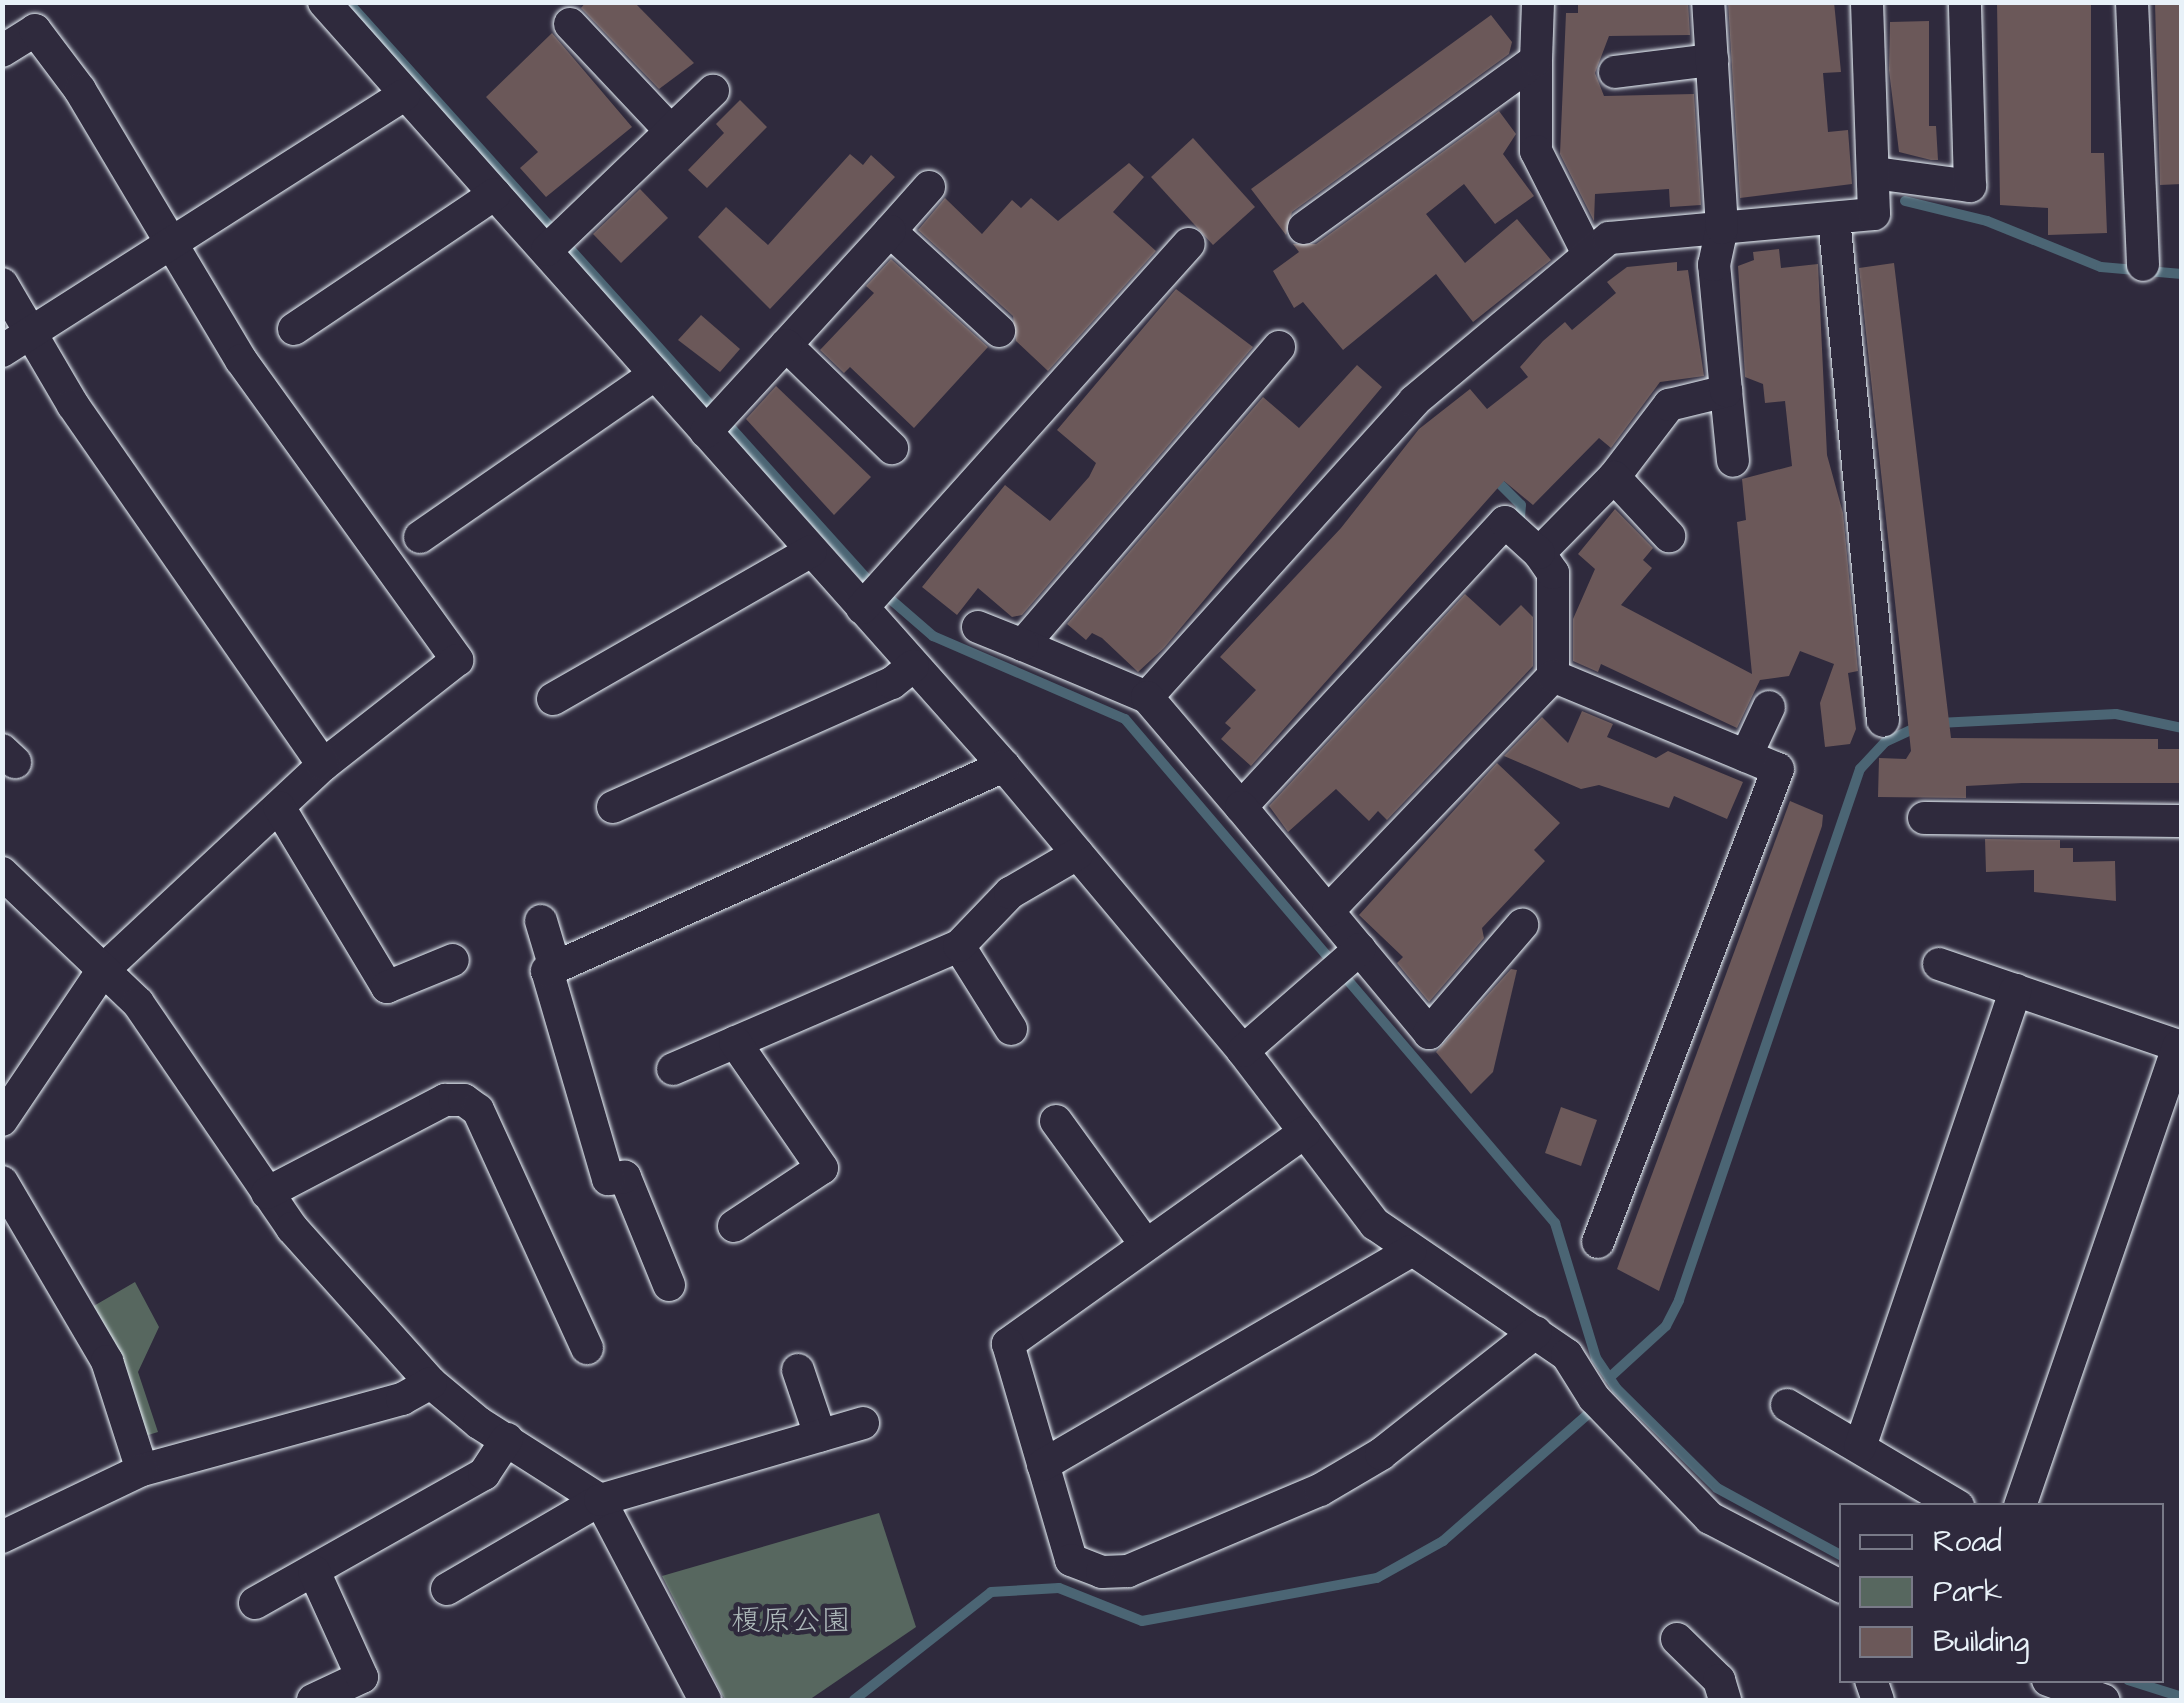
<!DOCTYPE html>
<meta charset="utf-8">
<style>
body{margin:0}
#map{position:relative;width:2184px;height:1703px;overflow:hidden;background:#2f2a3d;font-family:"Architects Daughter","Klee One",sans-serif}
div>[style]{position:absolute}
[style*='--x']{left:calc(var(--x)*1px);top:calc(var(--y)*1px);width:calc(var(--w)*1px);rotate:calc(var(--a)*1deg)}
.green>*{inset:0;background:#57675f}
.stream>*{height:10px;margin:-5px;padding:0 5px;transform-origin:5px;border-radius:5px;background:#4b6574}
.building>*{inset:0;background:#6b5859}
.roads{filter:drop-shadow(0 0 2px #e8f1f8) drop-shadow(0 0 2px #e8f1f8)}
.street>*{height:32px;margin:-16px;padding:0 16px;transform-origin:16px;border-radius:16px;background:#2f2a3d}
span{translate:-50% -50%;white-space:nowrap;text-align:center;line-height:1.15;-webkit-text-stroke:9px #2f2a3d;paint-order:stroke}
.park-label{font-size:30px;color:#aebabb}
.frame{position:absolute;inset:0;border:5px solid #e8f1f8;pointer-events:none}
.legend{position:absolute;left:1839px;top:1503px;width:325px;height:180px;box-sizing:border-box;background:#2f2a3d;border:2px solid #797a88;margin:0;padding:12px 18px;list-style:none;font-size:30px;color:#e8f1f8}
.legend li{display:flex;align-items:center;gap:20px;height:50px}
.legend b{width:50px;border:2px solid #797a88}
</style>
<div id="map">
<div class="green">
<i style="clip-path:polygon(135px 1282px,159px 1327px,138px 1372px,158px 1432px,145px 1436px,92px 1307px)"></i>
<i style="clip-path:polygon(879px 1513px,916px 1627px,809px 1700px,725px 1700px,662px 1576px)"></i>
</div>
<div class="stream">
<i style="--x:348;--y:2;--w:775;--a:48.03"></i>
<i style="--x:866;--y:578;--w:89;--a:40.9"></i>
<i style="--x:933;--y:636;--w:209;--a:23.4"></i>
<i style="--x:1125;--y:719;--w:663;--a:49.53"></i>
<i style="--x:1555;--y:1223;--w:141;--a:73.1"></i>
<i style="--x:1596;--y:1358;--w:37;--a:56"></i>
<i style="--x:1617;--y:1389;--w:141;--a:44.7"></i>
<i style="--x:1717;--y:1488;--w:142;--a:28.5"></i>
<i style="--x:1905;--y:201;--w:84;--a:13.7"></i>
<i style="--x:1987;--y:221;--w:123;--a:22"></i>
<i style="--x:2101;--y:267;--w:81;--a:4.9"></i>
<i style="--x:1491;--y:475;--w:42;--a:45"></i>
<i style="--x:1521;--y:505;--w:12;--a:95"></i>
<i style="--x:1938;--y:723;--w:178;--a:-2.9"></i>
<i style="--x:2116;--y:714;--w:67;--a:12"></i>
<i style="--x:1609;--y:1378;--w:77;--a:-42.4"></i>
<i style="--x:1666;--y:1326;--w:29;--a:-63"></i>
<i style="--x:1679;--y:1300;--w:561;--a:-71.18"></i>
<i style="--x:1860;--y:769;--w:37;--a:-47"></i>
<i style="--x:1885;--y:742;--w:40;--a:-25"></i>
<i style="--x:2128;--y:1680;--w:57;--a:17.5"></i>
<i style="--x:854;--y:1700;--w:174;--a:-38.2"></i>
<i style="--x:991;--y:1592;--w:68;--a:-3.4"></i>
<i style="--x:1059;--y:1588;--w:89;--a:21.7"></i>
<i style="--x:1142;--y:1621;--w:239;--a:-10.4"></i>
<i style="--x:1377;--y:1578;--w:76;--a:-29.3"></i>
<i style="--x:1443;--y:1541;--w:205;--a:-41.2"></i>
</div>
<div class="building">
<i style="clip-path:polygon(586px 2px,634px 2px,694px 63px,659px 89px,581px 8px)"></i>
<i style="clip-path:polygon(1688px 2px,1690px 35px,1609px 36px,1595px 73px,1604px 96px,1694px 94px,1701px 205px,1670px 207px,1669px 189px,1595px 194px,1594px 221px,1560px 154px,1566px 13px,1578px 13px,1578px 5px)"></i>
<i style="clip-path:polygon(1728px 2px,1834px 2px,1841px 72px,1823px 73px,1828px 132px,1848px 130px,1852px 184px,1740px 198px)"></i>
<i style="clip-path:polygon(1997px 2px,2091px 2px,2091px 153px,2104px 153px,2107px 233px,2048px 235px,2048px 208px,2000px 205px)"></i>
<i style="clip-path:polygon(2155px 2px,2182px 2px,2182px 184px,2160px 185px)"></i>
<i style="clip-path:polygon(1491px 15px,1512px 42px,1509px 54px,1292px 212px,1286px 235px,1251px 189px)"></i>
<i style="clip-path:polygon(1929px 21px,1929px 126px,1936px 126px,1938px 160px,1931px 160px,1899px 152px,1889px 70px,1890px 22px)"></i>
<i style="clip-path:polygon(552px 33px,632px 127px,546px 197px,520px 168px,538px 152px,486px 97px)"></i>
<i style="clip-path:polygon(740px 100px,767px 127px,707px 188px,688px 170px,724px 133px,716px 124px)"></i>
<i style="clip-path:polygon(1499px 111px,1516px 134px,1503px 154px,1534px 196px,1495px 224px,1464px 184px,1426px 214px,1465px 263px,1517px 219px,1551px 260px,1473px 322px,1436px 274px,1343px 350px,1303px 302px,1294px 308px,1273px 271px,1299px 252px,1293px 244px,1316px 244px)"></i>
<i style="clip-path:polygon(1193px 138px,1255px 207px,1213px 245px,1151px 177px)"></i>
<i style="clip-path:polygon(850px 154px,863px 165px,871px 155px,895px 177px,770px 309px,698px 237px,726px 207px,768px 245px)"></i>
<i style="clip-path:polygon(1129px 163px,1144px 177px,1113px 212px,1156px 251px,1048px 371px,1016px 341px,1013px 316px,918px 230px,945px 198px,982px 234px,1012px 200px,1021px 208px,1031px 198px,1058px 221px)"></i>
<i style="clip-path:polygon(640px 189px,668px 218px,621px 263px,593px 234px)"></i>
<i style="clip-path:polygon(1779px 249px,1781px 268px,1818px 264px,1827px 455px,1843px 513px,1858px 671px,1848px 673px,1856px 729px,1850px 744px,1825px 747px,1820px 703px,1834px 664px,1800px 651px,1789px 676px,1760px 680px,1737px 728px,1601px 664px,1598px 672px,1573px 661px,1573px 619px,1595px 569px,1578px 554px,1615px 509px,1653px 548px,1643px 560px,1652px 568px,1621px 605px,1752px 674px,1737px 522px,1746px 520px,1742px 479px,1792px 466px,1785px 401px,1765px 403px,1763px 384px,1745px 377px,1738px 266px,1754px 260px,1753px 252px)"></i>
<i style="clip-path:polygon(891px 259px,988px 347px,914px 428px,850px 367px,844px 373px,820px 350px,874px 293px,866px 286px)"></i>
<i style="clip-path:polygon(1677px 262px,1677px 271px,1688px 270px,1704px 376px,1660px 382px,1611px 448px,1599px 438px,1533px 505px,1504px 481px,1251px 766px,1221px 739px,1231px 728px,1225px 723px,1256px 690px,1220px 657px,1341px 528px,1419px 429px,1470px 389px,1487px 409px,1528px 377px,1520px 367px,1543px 341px,1565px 322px,1572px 330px,1616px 293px,1607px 282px,1627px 267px)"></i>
<i style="clip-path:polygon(1894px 263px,1951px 738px,2158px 739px,2158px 749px,2182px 749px,2182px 783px,2022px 783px,1966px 786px,1966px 798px,1878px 797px,1879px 758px,1906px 759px,1911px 751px,1859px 268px)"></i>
<i style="clip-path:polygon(1176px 289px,1253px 347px,1022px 615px,1012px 617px,978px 588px,957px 615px,922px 587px,1005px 485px,1050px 521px,1089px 477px,1096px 463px,1057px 430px)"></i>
<i style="clip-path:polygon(701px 315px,740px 349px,720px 372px,678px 340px)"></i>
<i style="clip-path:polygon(1357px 365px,1382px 387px,1164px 648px,1138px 672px,1102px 638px,1092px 633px,1086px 640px,1067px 624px,1263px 397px,1299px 428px)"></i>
<i style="clip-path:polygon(776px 386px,871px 477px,834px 515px,746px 419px)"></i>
<i style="clip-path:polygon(1465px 594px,1500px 626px,1521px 605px,1533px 617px,1533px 666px,1387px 820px,1378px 811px,1369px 821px,1336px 789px,1288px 832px,1269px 806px)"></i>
<i style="clip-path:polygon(1582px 711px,1613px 724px,1607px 737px,1656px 758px,1668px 751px,1743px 782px,1727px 819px,1674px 796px,1669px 808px,1599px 785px,1581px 789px,1504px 756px,1542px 717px,1568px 743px)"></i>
<i style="clip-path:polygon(1497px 763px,1560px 823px,1534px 850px,1545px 861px,1482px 928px,1484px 938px,1429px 1002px,1397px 963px,1403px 957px,1359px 915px)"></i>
<i style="clip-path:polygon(1790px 801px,1823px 815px,1822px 826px,1659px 1291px,1617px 1269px)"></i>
<i style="clip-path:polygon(1985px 839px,2060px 840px,2060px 848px,2073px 848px,2073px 862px,2115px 861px,2116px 901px,2034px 892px,2034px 870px,1986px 872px)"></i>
<i style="clip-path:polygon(1511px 969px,1517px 970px,1493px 1072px,1471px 1094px,1436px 1052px)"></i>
<i style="clip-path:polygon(1561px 1107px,1597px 1120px,1581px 1166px,1545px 1153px)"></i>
</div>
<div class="roads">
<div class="street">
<i style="--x:324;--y:2;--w:1023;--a:48.33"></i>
<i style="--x:1004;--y:766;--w:372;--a:50"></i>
<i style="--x:1243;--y:1051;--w:218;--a:52.7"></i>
<i style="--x:1375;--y:1224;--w:232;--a:34.3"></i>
<i style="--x:1567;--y:1355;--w:51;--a:57.9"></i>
<i style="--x:1594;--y:1398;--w:167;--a:46"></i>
<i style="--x:1710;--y:1518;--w:149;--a:27.6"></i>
<i style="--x:2132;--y:2;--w:263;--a:87.6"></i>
<i style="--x:570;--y:24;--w:147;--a:46.7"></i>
<i style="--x:2;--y:51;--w:39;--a:-32"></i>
<i style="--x:35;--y:30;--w:75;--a:53.1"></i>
<i style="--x:80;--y:90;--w:314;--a:59.2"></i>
<i style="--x:241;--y:360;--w:370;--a:54.2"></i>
<i style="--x:457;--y:660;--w:170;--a:141.9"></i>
<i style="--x:323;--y:765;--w:301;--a:137"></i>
<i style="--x:103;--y:970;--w:181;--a:124"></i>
<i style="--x:1536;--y:60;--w:91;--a:90"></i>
<i style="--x:1536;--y:151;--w:115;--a:63.2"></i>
<i style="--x:1615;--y:72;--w:98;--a:-7.1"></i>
<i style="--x:1875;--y:173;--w:96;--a:7.8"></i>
<i style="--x:1970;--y:186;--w:184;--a:-91.6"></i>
<i style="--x:929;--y:187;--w:59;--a:131.6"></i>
<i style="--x:890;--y:231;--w:148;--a:42.5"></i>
<i style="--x:1834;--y:218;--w:505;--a:84.44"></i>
<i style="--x:1304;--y:228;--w:286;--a:-35.9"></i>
<i style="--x:1536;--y:60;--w:58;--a:-88"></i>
<i style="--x:890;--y:231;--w:154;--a:132.4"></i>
<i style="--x:786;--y:345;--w:148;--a:44.2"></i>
<i style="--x:547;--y:250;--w:230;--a:-43.8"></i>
<i style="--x:2;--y:284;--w:140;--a:59.6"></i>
<i style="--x:73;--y:405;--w:438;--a:55.2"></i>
<i style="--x:294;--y:329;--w:242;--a:-33.9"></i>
<i style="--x:1279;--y:347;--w:393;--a:130.7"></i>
<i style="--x:1023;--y:645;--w:134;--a:22.8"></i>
<i style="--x:1147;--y:697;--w:399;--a:-47.9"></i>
<i style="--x:1414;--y:401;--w:254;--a:-39.9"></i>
<i style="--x:1609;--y:238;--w:266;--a:-5.2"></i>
<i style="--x:1874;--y:214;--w:212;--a:-91.9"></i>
<i style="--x:2;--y:351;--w:477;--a:-32.5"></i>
<i style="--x:1726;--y:391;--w:70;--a:84.3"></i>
<i style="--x:706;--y:432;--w:118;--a:-47.4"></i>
<i style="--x:1614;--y:477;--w:91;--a:-52.6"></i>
<i style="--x:1669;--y:405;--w:59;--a:-13.8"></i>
<i style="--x:1726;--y:391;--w:127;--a:-95.4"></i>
<i style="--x:1714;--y:265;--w:38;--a:-78"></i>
<i style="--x:1722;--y:228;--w:226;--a:-93.5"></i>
<i style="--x:420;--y:537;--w:286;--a:-34.7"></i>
<i style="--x:862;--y:608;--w:489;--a:-48.1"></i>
<i style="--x:978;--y:627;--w:48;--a:21.8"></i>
<i style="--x:1553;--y:676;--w:103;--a:-90"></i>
<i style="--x:1553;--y:573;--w:24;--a:-125"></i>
<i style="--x:1539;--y:553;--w:107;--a:-45.4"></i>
<i style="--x:1614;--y:477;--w:81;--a:47"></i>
<i style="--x:1147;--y:697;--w:145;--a:49.5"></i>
<i style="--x:1241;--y:807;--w:388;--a:-47.2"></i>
<i style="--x:1505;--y:522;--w:46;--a:42.4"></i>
<i style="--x:553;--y:699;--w:297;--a:-29.8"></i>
<i style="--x:2;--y:750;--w:18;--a:43"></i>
<i style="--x:1746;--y:756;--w:54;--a:-64.9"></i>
<i style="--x:279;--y:807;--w:210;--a:59"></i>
<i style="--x:387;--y:987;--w:71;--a:-22.2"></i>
<i style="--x:613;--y:807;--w:305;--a:-24"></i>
<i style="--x:892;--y:683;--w:27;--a:-39"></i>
<i style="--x:1241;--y:807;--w:294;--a:50.2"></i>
<i style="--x:1429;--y:1033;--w:143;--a:-49.3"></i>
<i style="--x:1924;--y:818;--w:258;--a:0.7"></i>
<i style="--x:2;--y:873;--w:188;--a:43.7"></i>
<i style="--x:138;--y:1003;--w:273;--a:55.6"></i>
<i style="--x:292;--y:1228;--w:208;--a:48.1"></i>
<i style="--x:431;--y:1383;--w:62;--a:39.8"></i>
<i style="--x:479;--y:1423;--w:143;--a:32.5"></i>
<i style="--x:600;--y:1500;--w:226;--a:62.3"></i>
<i style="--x:1328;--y:911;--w:325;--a:-46.2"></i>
<i style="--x:1553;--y:676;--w:243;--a:22.5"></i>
<i style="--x:1778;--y:769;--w:506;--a:110.83"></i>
<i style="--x:541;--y:921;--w:49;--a:73.4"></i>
<i style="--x:959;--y:946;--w:98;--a:57.9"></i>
<i style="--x:1939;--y:964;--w:257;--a:18.9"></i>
<i style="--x:1243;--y:1051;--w:155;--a:-41.1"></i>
<i style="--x:673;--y:1069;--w:311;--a:-23.3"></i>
<i style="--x:959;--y:946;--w:74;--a:-46.1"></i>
<i style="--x:1010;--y:893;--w:78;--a:-30.2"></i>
<i style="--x:1056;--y:1121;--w:153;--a:54"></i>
<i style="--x:1305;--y:1132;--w:365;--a:144.5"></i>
<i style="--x:1008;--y:1344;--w:225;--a:73.7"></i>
<i style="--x:1071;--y:1560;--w:33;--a:21"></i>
<i style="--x:1102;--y:1572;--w:26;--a:-2"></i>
<i style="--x:1128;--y:1571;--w:208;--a:-22.9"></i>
<i style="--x:1320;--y:1490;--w:71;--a:-30.5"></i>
<i style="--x:1381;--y:1454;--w:197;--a:-38.2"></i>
<i style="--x:2;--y:1182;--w:208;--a:59.6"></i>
<i style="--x:107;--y:1361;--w:114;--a:72.2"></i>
<i style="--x:142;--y:1470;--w:270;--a:-15.3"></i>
<i style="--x:402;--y:1399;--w:33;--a:-29"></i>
<i style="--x:267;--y:1193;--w:201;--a:-27.6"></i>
<i style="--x:445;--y:1100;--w:19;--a:0"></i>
<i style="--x:464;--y:1100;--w:17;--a:36"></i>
<i style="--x:478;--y:1110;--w:262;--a:65.4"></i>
<i style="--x:734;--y:1226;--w:105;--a:-33.4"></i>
<i style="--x:822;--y:1168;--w:153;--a:-124.6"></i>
<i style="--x:669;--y:1285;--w:117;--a:-112.2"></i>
<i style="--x:625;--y:1177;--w:17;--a:173"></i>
<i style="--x:608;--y:1179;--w:217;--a:-106.3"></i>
<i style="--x:547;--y:971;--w:501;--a:-24.16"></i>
<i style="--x:798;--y:1370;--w:69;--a:71.3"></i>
<i style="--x:1787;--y:1405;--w:199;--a:30.6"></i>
<i style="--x:1860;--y:1447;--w:483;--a:-71.2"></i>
<i style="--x:1043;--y:1465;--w:425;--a:-30.2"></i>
<i style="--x:2020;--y:1506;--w:486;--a:-71"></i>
<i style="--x:2;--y:1537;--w:155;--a:-25.6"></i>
<i style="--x:447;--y:1589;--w:177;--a:-30.2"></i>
<i style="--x:600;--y:1500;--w:274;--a:-16.3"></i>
<i style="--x:255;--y:1603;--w:263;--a:-29.4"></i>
<i style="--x:484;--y:1474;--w:42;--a:-56.7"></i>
<i style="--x:1677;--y:1639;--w:59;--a:44.3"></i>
<i style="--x:1719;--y:1680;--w:21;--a:73"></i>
<i style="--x:1871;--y:1680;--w:21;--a:71"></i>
<i style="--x:2048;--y:1680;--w:59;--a:20"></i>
<i style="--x:313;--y:1700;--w:54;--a:-25.1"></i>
<i style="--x:362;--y:1677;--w:116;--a:-114.4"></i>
</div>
</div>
<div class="park-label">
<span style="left:791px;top:1621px">榎原公園</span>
</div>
<div class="frame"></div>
<ul class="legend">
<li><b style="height:12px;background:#2f2a3d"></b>Road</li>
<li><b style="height:28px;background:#57675f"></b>Park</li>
<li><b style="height:28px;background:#6b5859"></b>Building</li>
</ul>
</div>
